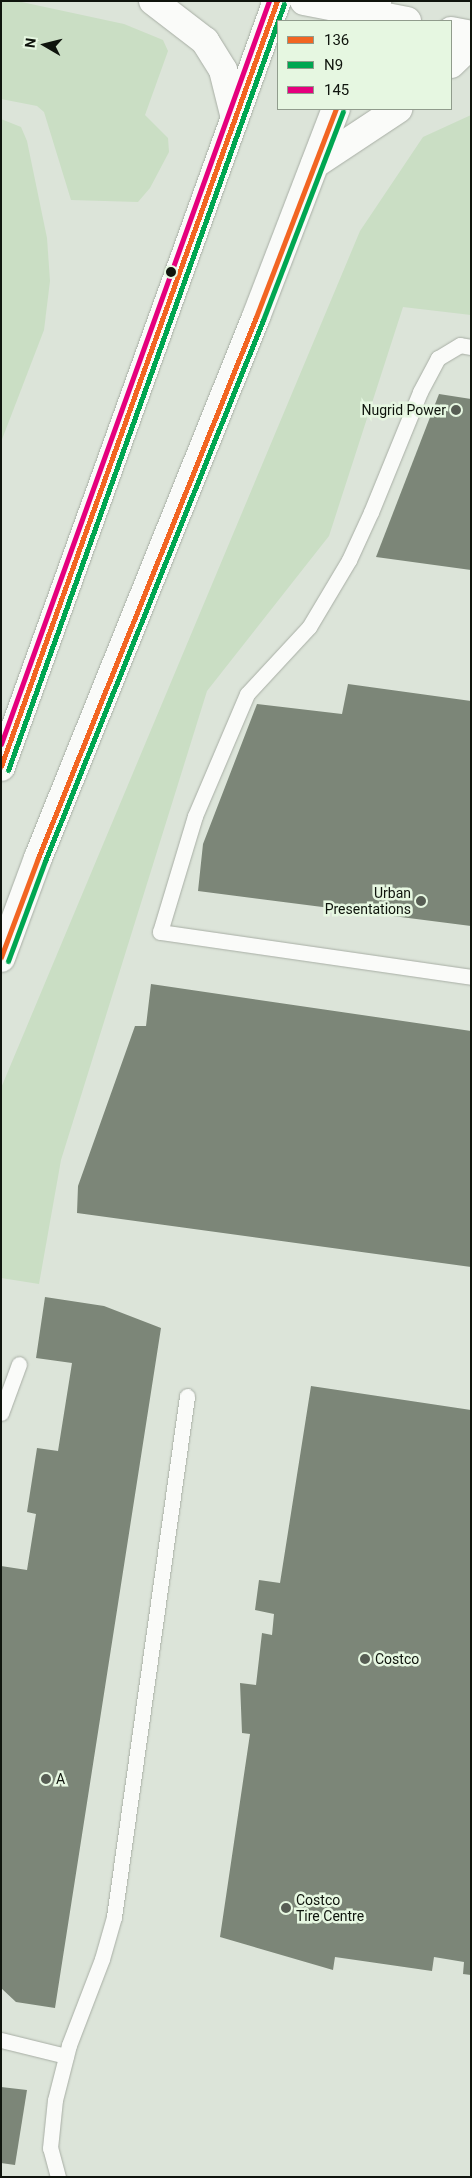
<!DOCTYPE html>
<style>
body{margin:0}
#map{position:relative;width:472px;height:2178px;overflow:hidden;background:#dce4d9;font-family:Roboto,sans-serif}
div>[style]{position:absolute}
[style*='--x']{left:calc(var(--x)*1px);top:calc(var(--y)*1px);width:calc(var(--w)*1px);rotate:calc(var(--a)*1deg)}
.green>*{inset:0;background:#cadec4}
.building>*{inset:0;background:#7c8678}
.roads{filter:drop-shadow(0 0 1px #a8aea5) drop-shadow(0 0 1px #a8aea5)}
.service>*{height:15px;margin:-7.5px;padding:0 7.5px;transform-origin:7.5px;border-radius:7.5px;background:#fafbf9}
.secondary>*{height:28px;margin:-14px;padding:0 14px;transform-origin:14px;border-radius:14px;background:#fafbf9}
.primary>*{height:28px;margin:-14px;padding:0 14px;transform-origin:14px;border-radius:14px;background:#fafbf9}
.bus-1>*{height:5px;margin:-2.5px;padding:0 2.5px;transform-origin:2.5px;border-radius:2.5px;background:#f26522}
.bus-2>*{height:5px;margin:-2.5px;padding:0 2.5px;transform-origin:2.5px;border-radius:2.5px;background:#00a651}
.bus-3>*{height:5px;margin:-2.5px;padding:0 2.5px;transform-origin:2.5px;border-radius:2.5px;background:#e5007d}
.dots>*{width:14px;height:14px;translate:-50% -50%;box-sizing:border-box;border:2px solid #e6f7e1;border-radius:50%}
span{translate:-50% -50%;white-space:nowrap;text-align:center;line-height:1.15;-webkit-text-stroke:5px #e6f7e1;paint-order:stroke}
.poi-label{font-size:14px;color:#0f140d}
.right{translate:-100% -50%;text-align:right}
.left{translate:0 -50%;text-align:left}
.frame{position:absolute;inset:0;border:2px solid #0f140d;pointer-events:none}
.legend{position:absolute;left:277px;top:20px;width:175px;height:90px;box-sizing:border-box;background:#e6f7e1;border:1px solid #909c8c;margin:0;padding:6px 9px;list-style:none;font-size:15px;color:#0f140d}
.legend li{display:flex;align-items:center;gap:10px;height:25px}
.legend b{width:25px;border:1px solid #909c8c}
.north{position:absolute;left:20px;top:20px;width:50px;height:50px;-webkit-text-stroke:4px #e6f7e1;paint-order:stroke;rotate:278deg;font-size:14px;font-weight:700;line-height:20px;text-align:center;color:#0f140d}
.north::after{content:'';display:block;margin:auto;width:18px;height:22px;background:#0f140d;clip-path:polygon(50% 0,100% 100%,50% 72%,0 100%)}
</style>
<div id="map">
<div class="green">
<i style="clip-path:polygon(1px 1px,17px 1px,124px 24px,163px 40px,168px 51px,145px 115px,168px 138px,169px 152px,150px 188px,138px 202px,71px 200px,44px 112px,37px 106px,1px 99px)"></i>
<i style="clip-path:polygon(471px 115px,471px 315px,403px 307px,329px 536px,207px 691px,61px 1160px,39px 1284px,1px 1278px,1px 1088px,360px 231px,423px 137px)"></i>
<i style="clip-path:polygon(1px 119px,21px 127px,27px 141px,47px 238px,50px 281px,44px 330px,1px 442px)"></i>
</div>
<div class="building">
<i style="clip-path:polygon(439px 394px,471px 399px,471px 570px,376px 557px)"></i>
<i style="clip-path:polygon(348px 684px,471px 701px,471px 926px,198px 891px,203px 844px,257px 704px,342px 714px)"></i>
<i style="clip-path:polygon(151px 984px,471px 1031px,471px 1267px,77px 1213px,78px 1186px,135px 1026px,146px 1026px)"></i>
<i style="clip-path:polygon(45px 1297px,104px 1306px,161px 1328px,55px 2008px,16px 2002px,1px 1988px,1px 1566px,27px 1570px,36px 1514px,27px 1512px,37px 1448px,58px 1451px,72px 1363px,36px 1358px)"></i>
<i style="clip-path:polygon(311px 1386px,471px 1410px,471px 1975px,463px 1974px,464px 1962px,434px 1957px,432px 1971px,335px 1957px,333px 1970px,220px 1937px,250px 1734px,242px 1733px,240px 1683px,256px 1685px,262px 1633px,272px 1635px,274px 1614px,255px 1610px,259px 1580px,280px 1583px)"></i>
<i style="clip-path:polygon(1px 2087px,27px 2090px,15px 2165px,1px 2163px)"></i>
</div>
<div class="roads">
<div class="service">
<i style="--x:471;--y:347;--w:11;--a:-170"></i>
<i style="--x:460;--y:345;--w:26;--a:149"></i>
<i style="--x:438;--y:358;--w:38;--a:118"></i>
<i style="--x:420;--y:392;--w:130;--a:112.2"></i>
<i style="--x:371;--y:512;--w:53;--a:114.6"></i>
<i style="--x:349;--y:560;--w:78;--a:120.8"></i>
<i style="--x:309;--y:627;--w:91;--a:132.8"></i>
<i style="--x:247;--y:694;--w:133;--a:113.1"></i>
<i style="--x:195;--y:816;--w:121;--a:106.8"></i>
<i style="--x:160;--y:932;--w:314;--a:8.2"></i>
<i style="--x:1;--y:1413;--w:52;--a:-69.8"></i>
<i style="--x:1;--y:2040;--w:67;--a:13.8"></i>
<i style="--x:58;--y:2177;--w:30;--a:-105"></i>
<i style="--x:50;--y:2148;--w:48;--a:-84.1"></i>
<i style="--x:55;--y:2100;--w:57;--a:-75.7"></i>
<i style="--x:69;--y:2045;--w:92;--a:-69"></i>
<i style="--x:102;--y:1959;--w:44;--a:-74.1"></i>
<i style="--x:114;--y:1917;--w:526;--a:-82.02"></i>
</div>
<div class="secondary">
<i style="--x:153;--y:1;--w:66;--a:37.6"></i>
<i style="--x:205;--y:41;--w:34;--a:58"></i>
<i style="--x:223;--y:70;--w:49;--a:76"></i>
<i style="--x:304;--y:1;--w:105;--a:11"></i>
<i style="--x:451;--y:31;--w:20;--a:11"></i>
</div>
<div class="primary">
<i style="--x:369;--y:21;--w:22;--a:-68"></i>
<i style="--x:451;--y:64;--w:28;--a:-44"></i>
<i style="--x:315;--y:164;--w:100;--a:-33.5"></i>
<i style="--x:1;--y:767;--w:814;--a:-70.19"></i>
<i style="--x:1;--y:958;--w:107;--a:-69.7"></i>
<i style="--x:38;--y:858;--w:583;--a:-68.05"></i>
<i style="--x:256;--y:317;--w:223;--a:-69"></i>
</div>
</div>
<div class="bus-1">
<i style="--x:1;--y:766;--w:813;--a:-70.16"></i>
<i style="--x:1;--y:957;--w:106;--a:-69.5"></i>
<i style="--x:38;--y:858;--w:583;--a:-68.05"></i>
<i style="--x:256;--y:317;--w:223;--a:-69"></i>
</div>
<div class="bus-2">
<i style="--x:8;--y:770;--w:814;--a:-70.19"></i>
<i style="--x:8;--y:961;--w:107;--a:-69.7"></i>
<i style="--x:45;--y:861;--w:583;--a:-68.05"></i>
<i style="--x:263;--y:320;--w:223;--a:-69"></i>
</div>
<div class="bus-3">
<i style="--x:1;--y:744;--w:790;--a:-70.17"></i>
</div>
<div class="dots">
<i style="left:171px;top:272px;background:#0f140d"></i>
<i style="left:456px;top:410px;background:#575d54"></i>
<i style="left:421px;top:901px;background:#575d54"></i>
<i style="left:365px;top:1659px;background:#575d54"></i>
<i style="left:46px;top:1779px;background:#575d54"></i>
<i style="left:286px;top:1908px;background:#575d54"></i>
</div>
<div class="poi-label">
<span class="right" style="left:446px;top:410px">Nugrid Power</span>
<span class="right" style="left:411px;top:901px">Urban<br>Presentations</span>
<span class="left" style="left:375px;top:1659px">Costco</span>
<span class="left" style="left:56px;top:1779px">A</span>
<span class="left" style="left:296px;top:1908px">Costco<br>Tire Centre</span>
</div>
<div class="frame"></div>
<ul class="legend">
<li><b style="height:6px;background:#f26522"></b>136</li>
<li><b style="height:6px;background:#00a651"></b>N9</li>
<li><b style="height:6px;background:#e5007d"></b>145</li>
</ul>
<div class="north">N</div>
</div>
